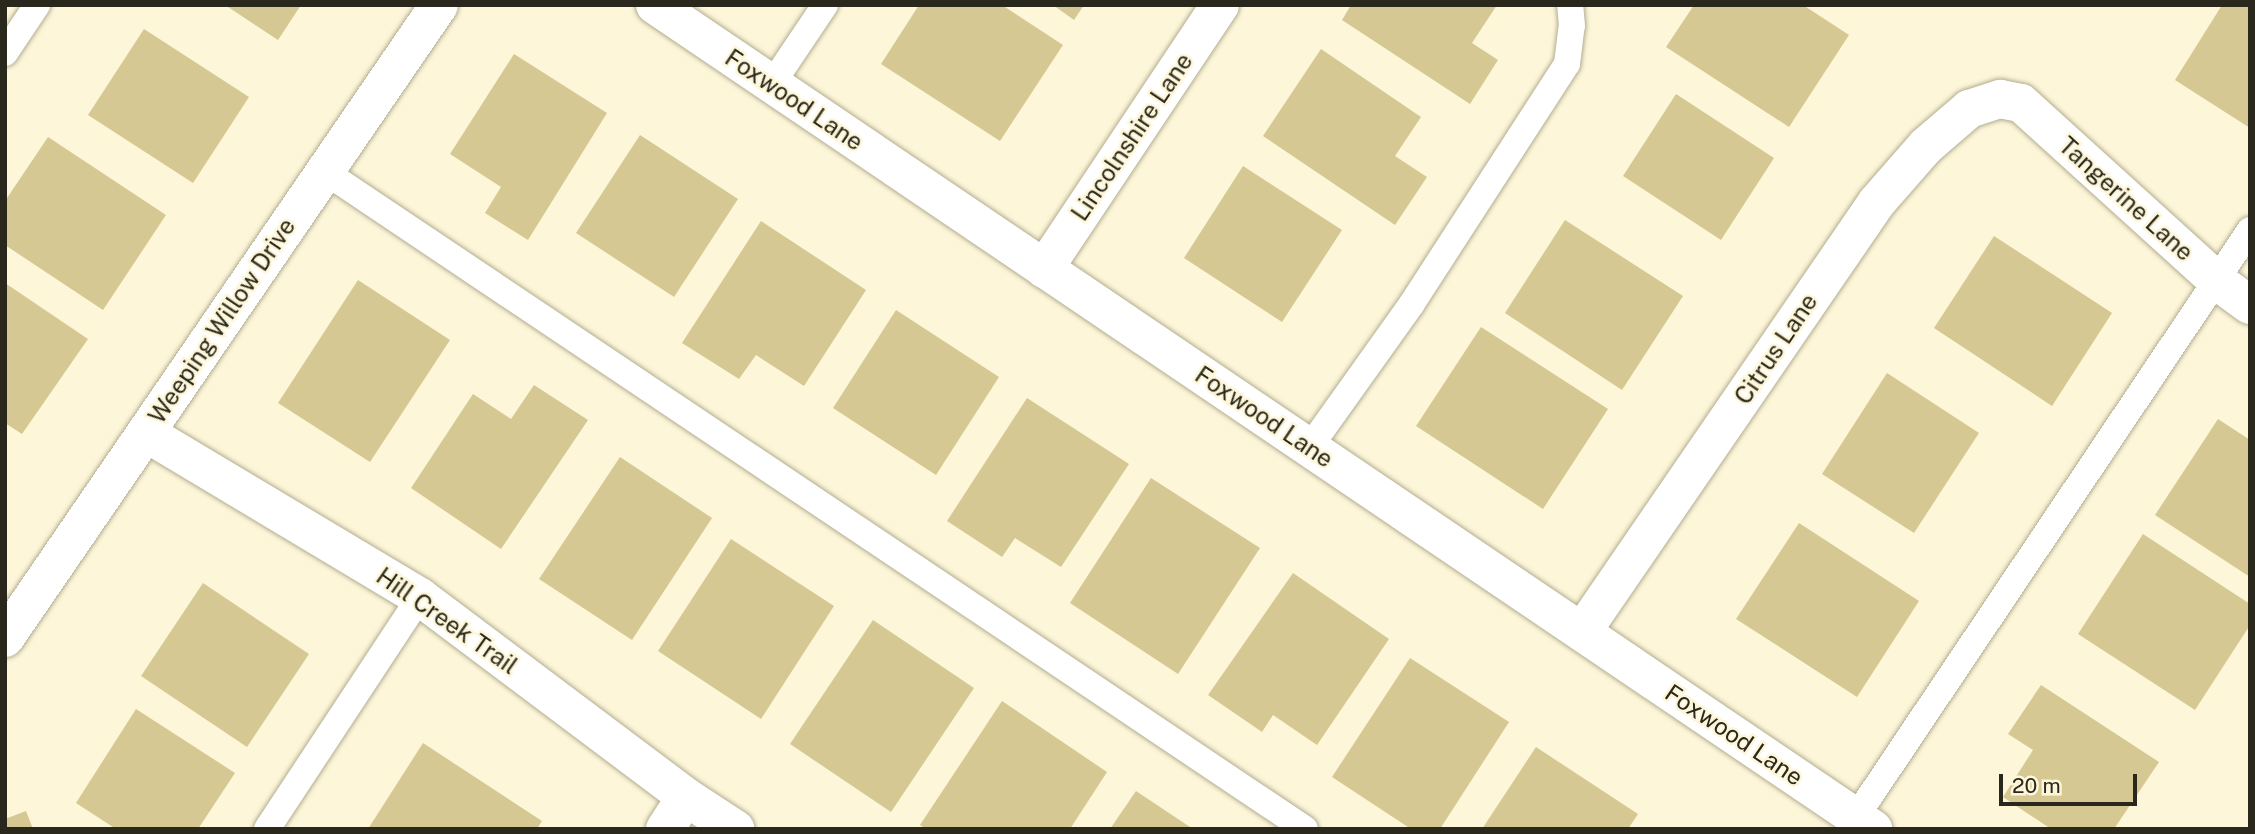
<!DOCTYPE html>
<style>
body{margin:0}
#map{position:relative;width:2255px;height:834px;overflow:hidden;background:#fdf6d9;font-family:"Public Sans",sans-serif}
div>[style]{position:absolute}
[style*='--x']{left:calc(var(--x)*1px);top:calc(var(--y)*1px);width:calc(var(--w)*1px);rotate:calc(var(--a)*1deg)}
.building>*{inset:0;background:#d5c892}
.roads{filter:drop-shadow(0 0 2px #b3ad91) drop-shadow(0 0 2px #b3ad91)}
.lane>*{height:26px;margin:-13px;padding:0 13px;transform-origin:13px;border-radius:13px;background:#fff}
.street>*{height:38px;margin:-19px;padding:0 19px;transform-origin:19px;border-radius:19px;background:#fff}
span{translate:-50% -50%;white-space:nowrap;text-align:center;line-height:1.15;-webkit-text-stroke:5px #fdf6d9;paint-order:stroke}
.street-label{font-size:24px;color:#2a281d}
.frame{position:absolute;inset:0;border:7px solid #2a281d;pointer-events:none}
.scale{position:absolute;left:1999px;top:774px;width:138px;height:32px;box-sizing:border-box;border:4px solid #2a281d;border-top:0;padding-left:9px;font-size:21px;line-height:24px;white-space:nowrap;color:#2a281d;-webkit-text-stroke:5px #fdf6d9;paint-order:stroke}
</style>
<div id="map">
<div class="building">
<i style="clip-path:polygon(225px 5px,301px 5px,278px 40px)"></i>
<i style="clip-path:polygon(919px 5px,1002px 5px,1063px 45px,1000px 141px,881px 64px)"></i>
<i style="clip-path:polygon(1053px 5px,1084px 5px,1074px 20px)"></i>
<i style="clip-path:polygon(1351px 5px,1497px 5px,1472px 43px,1498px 60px,1470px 104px,1342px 20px)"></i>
<i style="clip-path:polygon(1694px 5px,1803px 5px,1849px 35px,1789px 127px,1666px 47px)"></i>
<i style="clip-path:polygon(2222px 5px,2250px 5px,2250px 128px,2175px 80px)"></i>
<i style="clip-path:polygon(144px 29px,249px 97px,193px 183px,88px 115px)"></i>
<i style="clip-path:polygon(1321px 49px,1421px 117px,1395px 156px,1427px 177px,1395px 225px,1263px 136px)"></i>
<i style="clip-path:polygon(514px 54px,607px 113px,528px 240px,485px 213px,501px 187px,450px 154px)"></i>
<i style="clip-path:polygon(1676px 94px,1774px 158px,1721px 240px,1623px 176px)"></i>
<i style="clip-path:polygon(640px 135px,738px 199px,674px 297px,576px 233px)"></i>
<i style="clip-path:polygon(48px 137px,166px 215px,103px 310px,5px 245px,5px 201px)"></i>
<i style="clip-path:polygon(1243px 166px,1342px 230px,1282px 322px,1184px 258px)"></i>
<i style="clip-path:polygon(1565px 220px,1683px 296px,1622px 390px,1505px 313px)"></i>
<i style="clip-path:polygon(761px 221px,866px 290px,804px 386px,756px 355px,739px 379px,682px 343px)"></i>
<i style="clip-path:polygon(1994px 236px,2112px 313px,2052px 406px,1934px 328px)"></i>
<i style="clip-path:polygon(358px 280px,450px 340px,370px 462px,278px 403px)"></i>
<i style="clip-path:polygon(5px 283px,88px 339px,22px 434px,5px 423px)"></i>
<i style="clip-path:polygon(896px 310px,999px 377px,936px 475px,833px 408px)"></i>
<i style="clip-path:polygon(1481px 327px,1608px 409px,1543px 509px,1416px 426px)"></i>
<i style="clip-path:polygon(1887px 373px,1979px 433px,1914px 533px,1822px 474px)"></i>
<i style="clip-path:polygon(534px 385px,588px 420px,501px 549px,411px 488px,473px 394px,511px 419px)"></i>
<i style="clip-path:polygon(1027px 398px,1129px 464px,1061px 567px,1015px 538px,1002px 557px,947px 521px)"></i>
<i style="clip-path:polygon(2218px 419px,2250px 440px,2250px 577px,2155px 515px)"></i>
<i style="clip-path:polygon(620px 457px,712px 518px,632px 640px,539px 579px)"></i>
<i style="clip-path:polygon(1151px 478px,1260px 548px,1178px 674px,1070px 603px)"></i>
<i style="clip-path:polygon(1799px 523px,1919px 601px,1857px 697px,1736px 619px)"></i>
<i style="clip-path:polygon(2143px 534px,2250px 604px,2250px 625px,2195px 710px,2078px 634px)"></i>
<i style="clip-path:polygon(731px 539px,834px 606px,761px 719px,658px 651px)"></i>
<i style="clip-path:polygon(1293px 573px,1389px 639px,1317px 745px,1273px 715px,1262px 732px,1208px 695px)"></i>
<i style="clip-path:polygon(203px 583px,309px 654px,247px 747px,141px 676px)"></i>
<i style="clip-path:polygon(873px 620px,974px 688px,891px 812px,790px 744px)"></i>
<i style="clip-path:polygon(1410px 658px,1509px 722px,1440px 829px,1411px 829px,1332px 777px)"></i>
<i style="clip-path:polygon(2041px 685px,2159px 762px,2114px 829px,2051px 829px,2003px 797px,2033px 750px,2008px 734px)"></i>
<i style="clip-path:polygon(1002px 701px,1107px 772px,1070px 829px,926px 829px,920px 825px)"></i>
<i style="clip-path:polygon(136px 709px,235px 773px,198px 829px,116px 829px,76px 803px)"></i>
<i style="clip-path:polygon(423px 743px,542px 821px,537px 829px,368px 829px)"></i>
<i style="clip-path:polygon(1536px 747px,1638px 814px,1628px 829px,1482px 829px)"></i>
<i style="clip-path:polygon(1136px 791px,1193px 829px,1110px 829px)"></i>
<i style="clip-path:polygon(26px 811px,33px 829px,5px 829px,5px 819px)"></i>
</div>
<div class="roads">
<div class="lane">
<i style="--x:5;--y:53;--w:58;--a:-56.3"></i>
<i style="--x:772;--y:84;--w:95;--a:-56.1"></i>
<i style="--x:324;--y:171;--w:1181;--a:33.85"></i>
<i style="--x:1309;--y:448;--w:176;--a:-54.5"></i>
<i style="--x:1411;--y:305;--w:287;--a:-57.1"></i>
<i style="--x:1567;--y:64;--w:38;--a:-83"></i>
<i style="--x:1572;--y:26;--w:21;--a:-95"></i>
<i style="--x:1856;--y:817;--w:707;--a:-56.13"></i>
<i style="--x:267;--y:829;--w:278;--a:-56.6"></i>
</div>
<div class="street">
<i style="--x:655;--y:5;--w:1471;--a:34.08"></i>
<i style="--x:1044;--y:269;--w:317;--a:-56.3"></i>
<i style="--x:146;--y:433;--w:319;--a:30.9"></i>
<i style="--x:420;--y:597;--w:333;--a:36.9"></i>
<i style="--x:686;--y:797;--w:59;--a:33.1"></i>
<i style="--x:1582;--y:632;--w:521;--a:-55.55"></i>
<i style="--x:1877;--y:202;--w:74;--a:-48.8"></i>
<i style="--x:1926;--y:146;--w:57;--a:-40.7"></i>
<i style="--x:1969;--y:109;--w:33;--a:-18"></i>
<i style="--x:2000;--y:99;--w:21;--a:11"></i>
<i style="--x:2021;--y:103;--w:265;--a:42.2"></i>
<i style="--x:2217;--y:281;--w:41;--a:36"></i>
<i style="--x:5;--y:638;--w:767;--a:-55.56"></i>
<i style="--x:665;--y:829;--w:38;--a:-57"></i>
</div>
</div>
<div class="street-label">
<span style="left:794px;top:100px;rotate:34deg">Foxwood Lane</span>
<span style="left:1132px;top:137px;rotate:-56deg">Lincolnshire Lane</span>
<span style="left:2126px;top:199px;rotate:42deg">Tangerine Lane</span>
<span style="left:222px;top:321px;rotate:-56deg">Weeping Willow Drive</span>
<span style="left:1776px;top:349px;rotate:-56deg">Citrus Lane</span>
<span style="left:1264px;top:417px;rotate:34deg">Foxwood Lane</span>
<span style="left:447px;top:621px;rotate:35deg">Hill Creek Trail</span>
<span style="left:1734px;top:735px;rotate:34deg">Foxwood Lane</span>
</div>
<div class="frame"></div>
<div class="scale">20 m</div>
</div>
